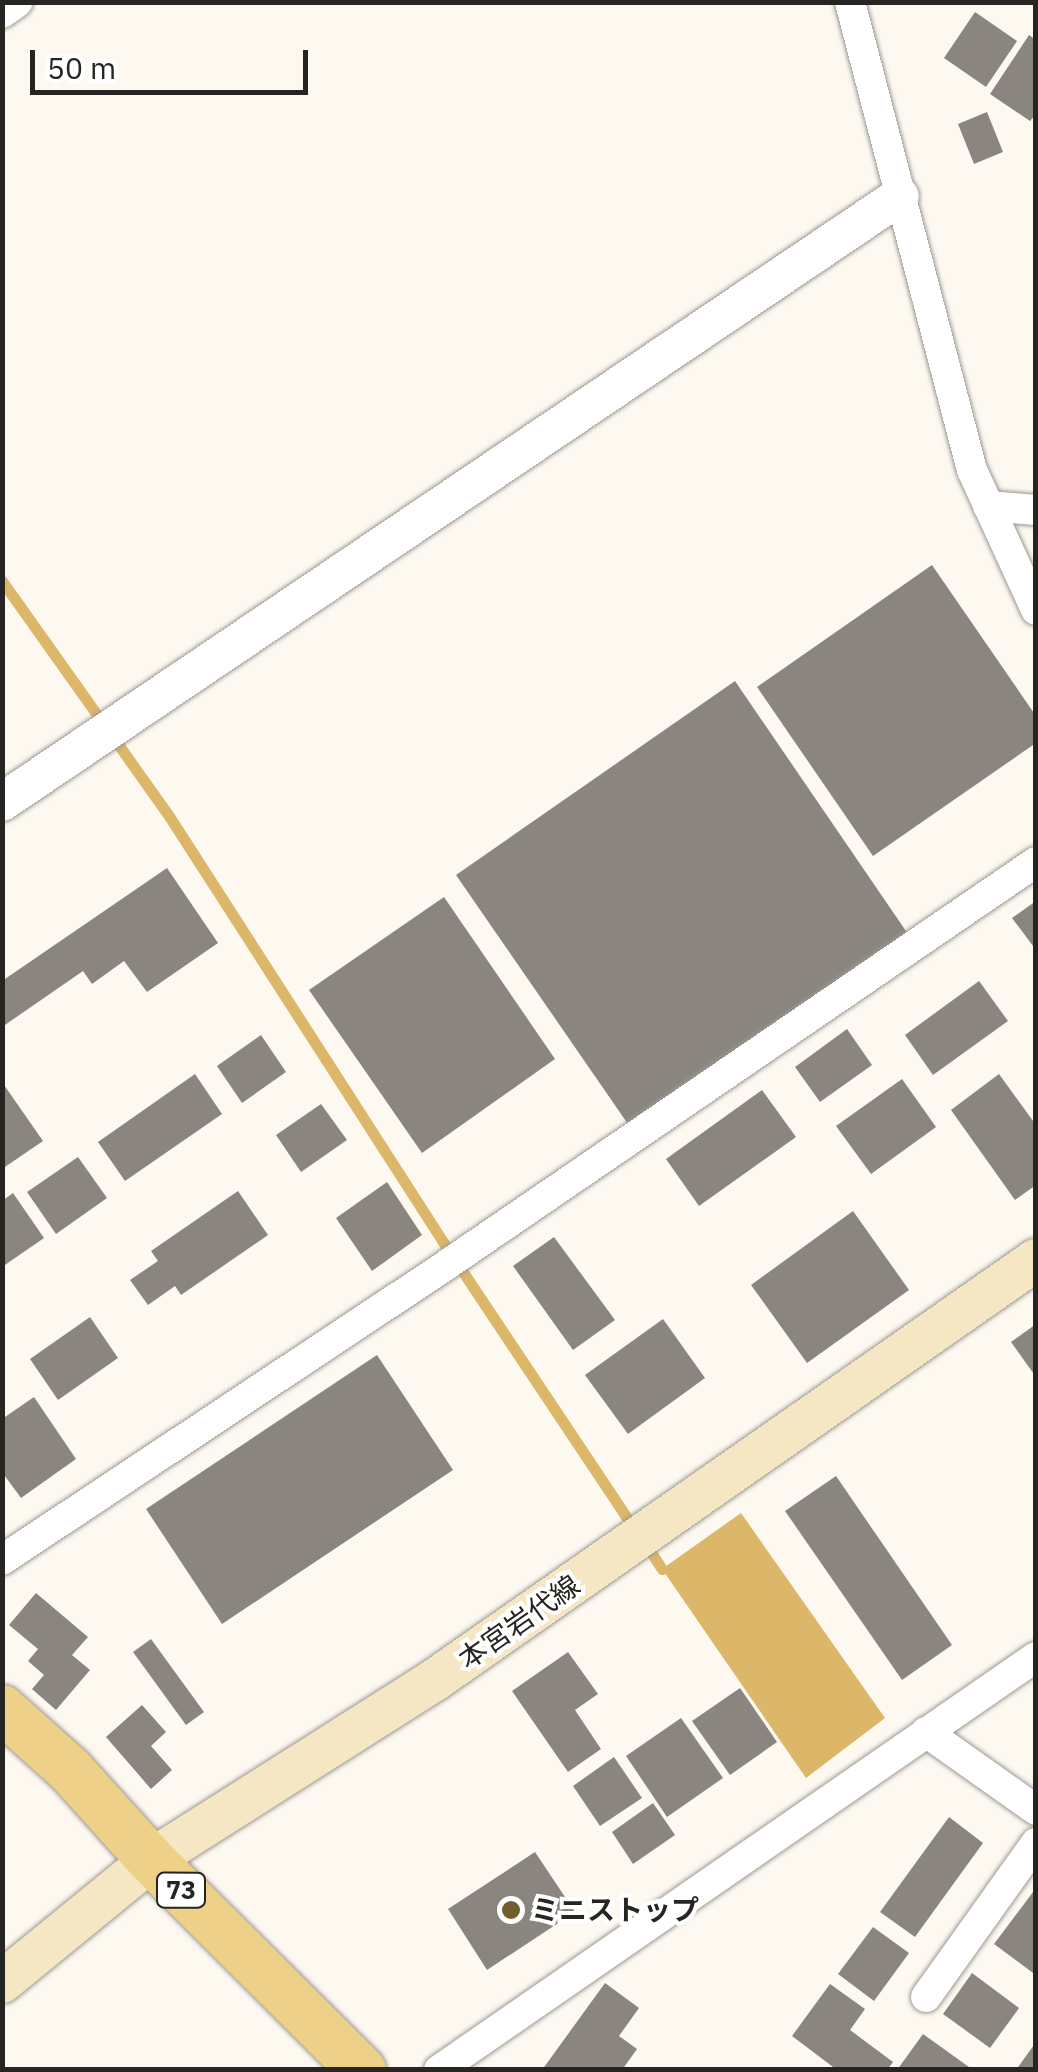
<!DOCTYPE html>
<meta charset="utf-8">
<style>
body{margin:0}
#map{position:relative;width:1038px;height:2072px;overflow:hidden;background:#fdf9f1;font-family:"IBM Plex Sans","Noto Sans JP",sans-serif}
div>[style]{position:absolute}
[style*='--x']{left:calc(var(--x)*1px);top:calc(var(--y)*1px);width:calc(var(--w)*1px);rotate:calc(var(--a)*1deg)}
.water>*{inset:0;background:#dcb769}
.stream>*{height:11px;margin:-5.5px;padding:0 5.5px;transform-origin:5.5px;border-radius:5.5px;background:#dcb769}
.building>*{inset:0;background:#8a867f}
.roads{filter:drop-shadow(0 0 2px #9c9992) drop-shadow(0 0 2px #9c9992)}
.minor>*{height:30px;margin:-15px;padding:0 15px;transform-origin:15px;border-radius:15px;background:#fff}
.tertiary>*{height:38px;margin:-19px;padding:0 19px;transform-origin:19px;border-radius:19px;background:#fff}
.secondary>*{height:42px;margin:-21px;padding:0 21px;transform-origin:21px;border-radius:21px;background:#f6e7c4}
.primary>*{height:48px;margin:-24px;padding:0 24px;transform-origin:24px;border-radius:24px;background:#eed089}
.dots>*{width:28px;height:28px;translate:-50% -50%;box-sizing:border-box;border:5px solid #fff;border-radius:50%}
span{translate:-50% -50%;white-space:nowrap;text-align:center;line-height:1.15;-webkit-text-stroke:8px #fff;paint-order:stroke}
.shield-label span{padding:2px 8px;background:#fff;border:2px solid;border-radius:8px;-webkit-text-stroke-width:0}
.shield-label{font-size:25px;color:#262522;font-weight:700}
.street-label{font-size:28px;color:#262522}
.poi-label{font-size:28px;color:#262522;font-weight:700}
.left{translate:0 -50%;text-align:left}
.frame{position:absolute;inset:0;border:5px solid #262522;pointer-events:none}
.scale{position:absolute;left:30px;top:50px;width:278px;height:45px;box-sizing:border-box;border:5px solid #262522;border-top:0;padding-left:12px;font-size:30px;line-height:35px;white-space:nowrap;color:#262522;-webkit-text-stroke:8px #fff;paint-order:stroke}
</style>
<div id="map">
<div class="water">
<i style="clip-path:polygon(741px 1513px,885px 1718px,806px 1778px,662px 1569px)"></i>
</div>
<div class="stream">
<i style="--x:2;--y:581;--w:288;--a:54.6"></i>
<i style="--x:169;--y:816;--w:510;--a:57.24"></i>
<i style="--x:445;--y:1245;--w:340;--a:56.3"></i>
<i style="--x:645;--y:1543;--w:31;--a:57"></i>
</div>
<div class="building">
<i style="clip-path:polygon(975px 12px,1017px 41px,986px 87px,944px 58px)"></i>
<i style="clip-path:polygon(1029px 35px,1036px 40px,1036px 114px,1030px 121px,990px 94px)"></i>
<i style="clip-path:polygon(987px 112px,1003px 152px,974px 164px,958px 124px)"></i>
<i style="clip-path:polygon(932px 565px,1036px 716px,1036px 743px,873px 856px,757px 687px)"></i>
<i style="clip-path:polygon(735px 681px,908px 934px,630px 1127px,456px 875px)"></i>
<i style="clip-path:polygon(167px 868px,218px 943px,147px 992px,124px 961px,92px 984px,83px 971px,2px 1027px,2px 981px)"></i>
<i style="clip-path:polygon(444px 897px,555px 1059px,422px 1153px,309px 990px)"></i>
<i style="clip-path:polygon(1036px 901px,1036px 950px,1012px 918px)"></i>
<i style="clip-path:polygon(979px 981px,1008px 1021px,933px 1075px,905px 1035px)"></i>
<i style="clip-path:polygon(847px 1029px,872px 1065px,820px 1102px,795px 1067px)"></i>
<i style="clip-path:polygon(261px 1035px,286px 1072px,242px 1103px,217px 1066px)"></i>
<i style="clip-path:polygon(195px 1074px,222px 1114px,125px 1181px,98px 1142px)"></i>
<i style="clip-path:polygon(999px 1074px,1036px 1125px,1036px 1185px,1015px 1200px,951px 1110px)"></i>
<i style="clip-path:polygon(902px 1079px,936px 1127px,871px 1174px,836px 1126px)"></i>
<i style="clip-path:polygon(2px 1082px,43px 1141px,2px 1169px)"></i>
<i style="clip-path:polygon(762px 1090px,796px 1137px,699px 1206px,666px 1159px)"></i>
<i style="clip-path:polygon(321px 1104px,347px 1140px,301px 1172px,276px 1135px)"></i>
<i style="clip-path:polygon(78px 1157px,107px 1198px,56px 1234px,27px 1192px)"></i>
<i style="clip-path:polygon(387px 1182px,422px 1235px,372px 1271px,336px 1218px)"></i>
<i style="clip-path:polygon(238px 1191px,268px 1235px,181px 1295px,175px 1286px,148px 1305px,130px 1280px,158px 1261px,151px 1251px)"></i>
<i style="clip-path:polygon(13px 1193px,44px 1238px,2px 1267px,2px 1201px)"></i>
<i style="clip-path:polygon(853px 1211px,909px 1290px,807px 1363px,751px 1285px)"></i>
<i style="clip-path:polygon(554px 1237px,615px 1320px,573px 1350px,513px 1266px)"></i>
<i style="clip-path:polygon(90px 1317px,118px 1358px,58px 1400px,30px 1359px)"></i>
<i style="clip-path:polygon(663px 1319px,705px 1378px,628px 1434px,585px 1375px)"></i>
<i style="clip-path:polygon(1036px 1324px,1036px 1377px,1011px 1342px)"></i>
<i style="clip-path:polygon(377px 1355px,453px 1470px,222px 1624px,146px 1509px)"></i>
<i style="clip-path:polygon(34px 1397px,76px 1459px,21px 1498px,2px 1472px,2px 1419px)"></i>
<i style="clip-path:polygon(836px 1476px,952px 1645px,902px 1680px,785px 1511px)"></i>
<i style="clip-path:polygon(36px 1593px,88px 1637px,72px 1655px,90px 1670px,56px 1710px,32px 1689px,44px 1675px,28px 1661px,38px 1649px,9px 1625px)"></i>
<i style="clip-path:polygon(151px 1639px,204px 1712px,186px 1725px,133px 1652px)"></i>
<i style="clip-path:polygon(568px 1652px,598px 1694px,575px 1710px,601px 1749px,568px 1772px,512px 1691px)"></i>
<i style="clip-path:polygon(740px 1688px,777px 1742px,730px 1775px,692px 1721px)"></i>
<i style="clip-path:polygon(142px 1705px,166px 1732px,151px 1746px,172px 1770px,151px 1789px,106px 1737px)"></i>
<i style="clip-path:polygon(681px 1718px,723px 1778px,667px 1817px,626px 1756px)"></i>
<i style="clip-path:polygon(614px 1757px,642px 1798px,600px 1826px,573px 1786px)"></i>
<i style="clip-path:polygon(653px 1803px,675px 1835px,633px 1864px,612px 1832px)"></i>
<i style="clip-path:polygon(949px 1817px,983px 1843px,915px 1937px,880px 1912px)"></i>
<i style="clip-path:polygon(535px 1852px,575px 1912px,487px 1970px,448px 1909px)"></i>
<i style="clip-path:polygon(1036px 1888px,1036px 1970px,1033px 1973px,994px 1944px)"></i>
<i style="clip-path:polygon(873px 1927px,909px 1953px,874px 2001px,838px 1974px)"></i>
<i style="clip-path:polygon(972px 1973px,1019px 2008px,990px 2048px,943px 2014px)"></i>
<i style="clip-path:polygon(605px 1983px,639px 2008px,619px 2036px,637px 2049px,622px 2070px,542px 2070px)"></i>
<i style="clip-path:polygon(830px 1984px,865px 2009px,850px 2030px,893px 2062px,887px 2070px,837px 2070px,792px 2036px)"></i>
<i style="clip-path:polygon(923px 2034px,969px 2067px,967px 2070px,897px 2070px)"></i>
<i style="clip-path:polygon(1036px 2042px,1036px 2070px,1016px 2070px)"></i>
</div>
<div class="roads">
<div class="minor">
<i style="--x:850;--y:2;--w:484;--a:75.4"></i>
<i style="--x:972;--y:470;--w:154;--a:65.4"></i>
<i style="--x:2;--y:13;--w:19;--a:-35"></i>
<i style="--x:988;--y:506;--w:48;--a:4.8"></i>
<i style="--x:2;--y:1560;--w:524;--a:-33.57"></i>
<i style="--x:439;--y:1270;--w:723;--a:-34.35"></i>
<i style="--x:926;--y:1732;--w:135;--a:35.3"></i>
<i style="--x:926;--y:1997;--w:189;--a:-54.5"></i>
<i style="--x:439;--y:2070;--w:726;--a:-34.68"></i>
</div>
<div class="tertiary">
<i style="--x:2;--y:802;--w:1083;--a:-34.01"></i>
</div>
<div class="secondary">
<i style="--x:2;--y:1982;--w:193;--a:-39.3"></i>
<i style="--x:151;--y:1860;--w:338;--a:-32.4"></i>
<i style="--x:436;--y:1679;--w:732;--a:-34.93"></i>
</div>
<div class="primary">
<i style="--x:2;--y:1709;--w:91;--a:41.9"></i>
<i style="--x:70;--y:1770;--w:121;--a:48"></i>
<i style="--x:151;--y:1860;--w:298;--a:44.9"></i>
</div>
</div>
<div class="dots">
<i style="left:511px;top:1910px;background:#745d2d"></i>
</div>
<div class="shield-label">
<span style="left:181px;top:1890px">73</span>
</div>
<div class="street-label">
<span style="left:519px;top:1622px;rotate:-35deg">本宮岩代線</span>
</div>
<div class="poi-label">
<span class="left" style="left:531px;top:1910px">ミニストップ</span>
</div>
<div class="frame"></div>
<div class="scale">50 m</div>
</div>
